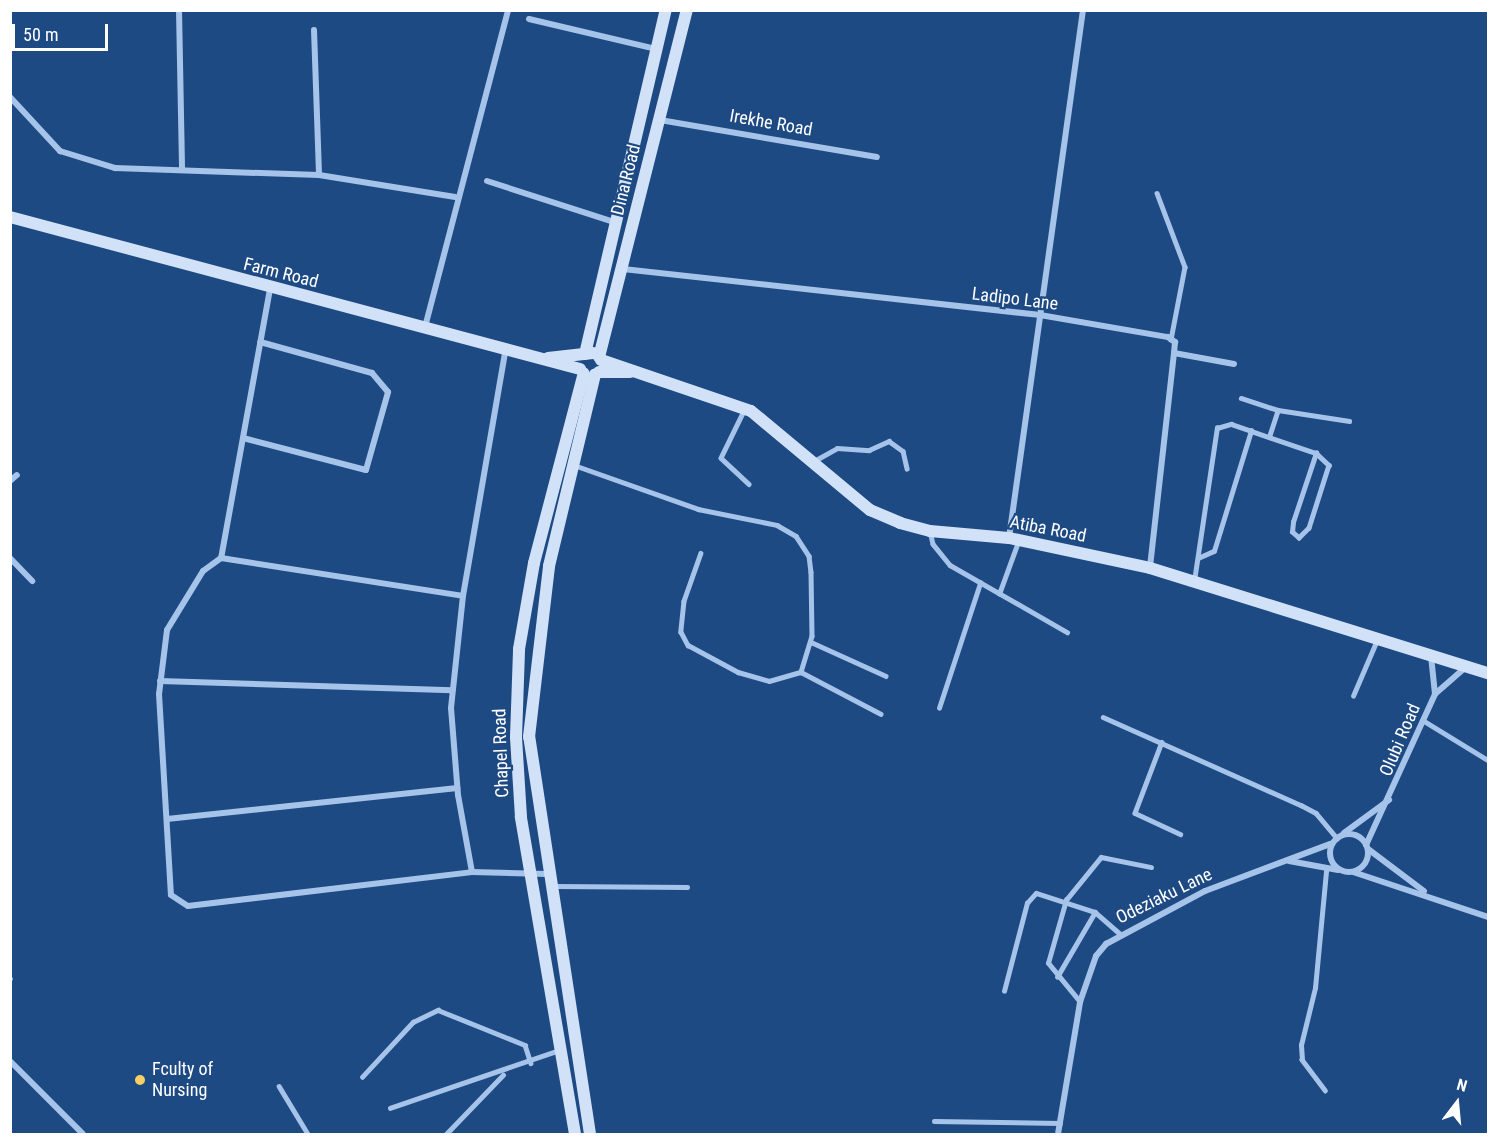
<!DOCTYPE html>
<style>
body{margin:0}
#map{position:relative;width:1499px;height:1145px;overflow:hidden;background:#1e4a84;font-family:"Roboto Condensed",sans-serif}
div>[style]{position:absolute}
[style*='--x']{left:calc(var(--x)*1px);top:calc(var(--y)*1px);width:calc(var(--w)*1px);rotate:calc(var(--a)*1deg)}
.lane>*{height:4.5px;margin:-2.25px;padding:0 2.25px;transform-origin:2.25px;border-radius:2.25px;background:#a6c4ea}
.street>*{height:6px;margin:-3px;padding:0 3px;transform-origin:3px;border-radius:3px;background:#a6c4ea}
.street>.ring{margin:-3px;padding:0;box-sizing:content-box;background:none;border:6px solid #a6c4ea;border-radius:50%}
.secondary>*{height:12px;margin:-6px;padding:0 6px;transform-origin:6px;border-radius:6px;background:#d1e1f7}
.dots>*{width:16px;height:16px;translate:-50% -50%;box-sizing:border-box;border:3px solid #1e4a84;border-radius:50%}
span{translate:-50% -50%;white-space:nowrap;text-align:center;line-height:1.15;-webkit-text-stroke:4.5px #1e4a84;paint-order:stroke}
.street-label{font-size:18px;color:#fff}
.poi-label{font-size:18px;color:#fff}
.left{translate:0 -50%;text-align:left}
.frame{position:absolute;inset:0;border:12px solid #fff;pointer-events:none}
.north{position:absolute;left:1427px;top:1073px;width:60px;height:60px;-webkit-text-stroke:4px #1e4a84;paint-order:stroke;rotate:16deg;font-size:16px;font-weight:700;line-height:24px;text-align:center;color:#fff}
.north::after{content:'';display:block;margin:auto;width:21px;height:27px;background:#fff;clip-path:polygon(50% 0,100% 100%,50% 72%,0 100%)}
.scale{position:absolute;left:12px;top:24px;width:96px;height:27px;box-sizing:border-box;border:3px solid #fff;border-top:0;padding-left:8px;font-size:18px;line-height:21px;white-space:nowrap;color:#fff;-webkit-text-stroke:4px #1e4a84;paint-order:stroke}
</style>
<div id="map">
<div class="lane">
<i style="--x:1157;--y:193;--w:79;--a:69.3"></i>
<i style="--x:1185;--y:267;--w:74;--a:100.9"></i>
<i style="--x:1241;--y:398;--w:39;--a:18"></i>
<i style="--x:744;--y:411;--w:52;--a:116.1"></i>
<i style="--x:721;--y:458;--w:38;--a:43"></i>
<i style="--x:1269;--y:437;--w:28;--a:-72"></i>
<i style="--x:1278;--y:410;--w:72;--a:8.8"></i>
<i style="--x:814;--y:461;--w:26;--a:-29"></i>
<i style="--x:837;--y:448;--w:32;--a:4"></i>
<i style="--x:869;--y:450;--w:22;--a:-24"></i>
<i style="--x:889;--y:441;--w:17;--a:36"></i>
<i style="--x:903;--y:451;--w:18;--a:77"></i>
<i style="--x:574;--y:465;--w:132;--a:19.5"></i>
<i style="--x:698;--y:509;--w:81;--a:11.4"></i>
<i style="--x:777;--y:525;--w:22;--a:30"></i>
<i style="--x:796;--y:536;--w:24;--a:57"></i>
<i style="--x:809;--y:556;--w:16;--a:83"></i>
<i style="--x:811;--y:572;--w:64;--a:89.1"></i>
<i style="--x:812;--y:636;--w:38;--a:107"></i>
<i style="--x:801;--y:672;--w:90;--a:27.7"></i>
<i style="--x:930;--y:531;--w:13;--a:77"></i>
<i style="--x:933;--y:544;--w:27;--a:51"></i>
<i style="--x:950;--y:565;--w:135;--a:29.8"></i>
<i style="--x:701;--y:553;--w:51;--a:109.5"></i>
<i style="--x:684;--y:601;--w:31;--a:96"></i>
<i style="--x:681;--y:632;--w:15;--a:62"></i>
<i style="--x:688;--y:645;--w:57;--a:28.4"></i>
<i style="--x:738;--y:672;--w:32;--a:16"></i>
<i style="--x:769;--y:681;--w:33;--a:-16"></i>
<i style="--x:1198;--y:558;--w:17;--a:-24"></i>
<i style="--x:1214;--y:551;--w:126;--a:-72.9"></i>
<i style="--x:1194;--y:581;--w:155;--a:-81.5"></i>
<i style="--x:1217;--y:428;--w:15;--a:-16"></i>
<i style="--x:1231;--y:424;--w:21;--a:19"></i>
<i style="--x:1251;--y:431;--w:69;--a:18.7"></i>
<i style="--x:1316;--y:453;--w:18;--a:43"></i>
<i style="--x:1329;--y:465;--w:66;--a:107.6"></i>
<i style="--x:1309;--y:528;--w:14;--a:135"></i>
<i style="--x:1299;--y:538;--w:9;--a:-139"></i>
<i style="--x:1292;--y:532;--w:10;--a:-84"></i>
<i style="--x:1293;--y:522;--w:73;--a:-71.6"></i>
<i style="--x:999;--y:594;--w:55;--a:-69.9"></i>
<i style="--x:811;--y:642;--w:82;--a:24.4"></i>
<i style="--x:1353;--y:696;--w:61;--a:-66.8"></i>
<i style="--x:939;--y:708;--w:132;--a:-71.8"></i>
<i style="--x:1103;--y:717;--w:217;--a:24"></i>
<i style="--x:1301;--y:805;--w:17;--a:28"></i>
<i style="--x:1316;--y:813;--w:33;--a:50"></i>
<i style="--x:1424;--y:721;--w:75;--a:31.4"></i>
<i style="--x:1162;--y:742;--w:76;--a:110.8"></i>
<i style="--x:1135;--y:813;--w:50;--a:25"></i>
<i style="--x:555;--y:886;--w:132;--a:0.4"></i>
<i style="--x:1057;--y:977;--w:75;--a:-59.7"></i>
<i style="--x:10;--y:979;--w:1;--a:0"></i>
<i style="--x:1004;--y:991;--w:91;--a:-75.4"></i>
<i style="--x:1027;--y:903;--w:13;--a:-48"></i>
<i style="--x:1036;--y:893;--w:62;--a:17.9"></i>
<i style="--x:1095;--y:912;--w:32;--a:41"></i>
<i style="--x:1080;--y:1002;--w:50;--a:-129.4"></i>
<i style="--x:1048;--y:963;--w:66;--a:-74.1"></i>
<i style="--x:1066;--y:900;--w:55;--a:-50.9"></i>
<i style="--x:1101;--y:857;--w:51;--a:11.3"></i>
<i style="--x:362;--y:1077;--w:75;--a:-47.2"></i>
<i style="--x:413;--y:1022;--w:28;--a:-26"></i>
<i style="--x:438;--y:1010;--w:94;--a:21.9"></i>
<i style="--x:525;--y:1045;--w:19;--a:72"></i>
<i style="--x:279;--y:1086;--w:56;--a:58.9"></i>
<i style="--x:1325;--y:1091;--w:39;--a:-127"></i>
<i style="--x:1302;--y:1060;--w:15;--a:-94"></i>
<i style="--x:1301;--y:1045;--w:59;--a:-76.2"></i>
<i style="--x:1315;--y:988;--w:118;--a:-84.6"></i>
<i style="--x:390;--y:1108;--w:179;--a:-18.9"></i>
<i style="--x:934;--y:1121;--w:126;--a:0.9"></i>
<i style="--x:446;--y:1134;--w:82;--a:-46"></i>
</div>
<div class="street">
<i style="--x:179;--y:10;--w:160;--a:88.9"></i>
<i style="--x:529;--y:19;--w:130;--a:13.3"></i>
<i style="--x:314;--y:30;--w:145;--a:88"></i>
<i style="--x:10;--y:97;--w:74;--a:47.2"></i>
<i style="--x:60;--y:151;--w:58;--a:17.2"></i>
<i style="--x:115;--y:168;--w:204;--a:2"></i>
<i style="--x:319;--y:175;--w:138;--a:9.2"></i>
<i style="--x:660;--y:120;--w:220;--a:9.7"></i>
<i style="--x:487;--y:181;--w:133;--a:17.9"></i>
<i style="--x:623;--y:269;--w:420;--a:6.3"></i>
<i style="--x:1040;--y:315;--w:130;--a:9.8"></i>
<i style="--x:1168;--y:337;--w:9;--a:36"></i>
<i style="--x:1175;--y:342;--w:11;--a:95"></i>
<i style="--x:1174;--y:353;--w:216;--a:96.4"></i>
<i style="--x:270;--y:289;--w:273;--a:100.3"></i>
<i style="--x:221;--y:558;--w:22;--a:144"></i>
<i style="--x:203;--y:571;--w:69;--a:121.4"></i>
<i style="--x:167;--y:630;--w:64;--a:97.1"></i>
<i style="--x:159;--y:694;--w:201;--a:86.6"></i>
<i style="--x:171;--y:895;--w:20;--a:33"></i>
<i style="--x:188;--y:906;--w:286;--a:-6.8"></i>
<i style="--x:472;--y:872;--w:75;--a:1.5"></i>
<i style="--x:425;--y:327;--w:328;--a:-75.3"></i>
<i style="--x:1174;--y:353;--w:61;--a:10.4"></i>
<i style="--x:243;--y:438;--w:127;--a:14.6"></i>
<i style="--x:366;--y:470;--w:81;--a:-74.2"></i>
<i style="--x:388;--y:392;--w:25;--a:-130"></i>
<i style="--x:372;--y:373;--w:116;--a:-164.5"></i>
<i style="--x:10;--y:481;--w:9;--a:-41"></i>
<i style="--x:1009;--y:538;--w:533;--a:-82.02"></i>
<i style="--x:10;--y:558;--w:32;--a:46"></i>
<i style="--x:221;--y:558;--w:245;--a:8.9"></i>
<i style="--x:160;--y:681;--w:292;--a:1.8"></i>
<i style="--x:1435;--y:694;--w:41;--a:-41.1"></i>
<i style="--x:167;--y:819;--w:292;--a:-6.1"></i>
<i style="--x:1344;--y:833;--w:56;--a:-36.3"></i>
<i class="ring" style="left:1330px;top:834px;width:32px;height:32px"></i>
<i style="--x:1366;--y:845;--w:166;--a:-65.4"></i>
<i style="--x:1435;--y:694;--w:38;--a:-96"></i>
<i style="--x:1368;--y:849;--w:70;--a:36.9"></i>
<i style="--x:1289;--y:861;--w:50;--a:10.4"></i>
<i style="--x:472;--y:872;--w:78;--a:-100.3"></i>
<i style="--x:458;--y:795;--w:87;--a:-94.6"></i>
<i style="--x:451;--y:708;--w:113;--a:-83.9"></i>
<i style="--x:463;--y:596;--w:252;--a:-80.2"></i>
<i style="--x:1353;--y:872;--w:142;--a:18.4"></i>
<i style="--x:10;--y:1061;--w:103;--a:45"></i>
<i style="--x:1058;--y:1134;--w:134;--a:-80.5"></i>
<i style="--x:1080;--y:1002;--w:49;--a:-70.8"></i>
<i style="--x:1096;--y:956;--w:16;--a:-50"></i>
<i style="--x:1106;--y:944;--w:112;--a:-28.2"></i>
<i style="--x:1205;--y:891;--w:134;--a:-20.6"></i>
</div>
<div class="secondary">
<i style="--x:10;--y:217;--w:590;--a:14.93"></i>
<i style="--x:585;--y:354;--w:353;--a:-76.8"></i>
<i style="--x:599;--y:357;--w:358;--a:-75.8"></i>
<i style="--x:548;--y:358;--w:45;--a:-6.3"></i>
<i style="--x:601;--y:360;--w:158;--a:18.8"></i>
<i style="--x:751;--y:411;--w:155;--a:39.8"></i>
<i style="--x:870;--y:510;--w:33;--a:23"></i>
<i style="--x:900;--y:523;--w:31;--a:15"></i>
<i style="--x:930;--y:531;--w:79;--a:5.1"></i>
<i style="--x:1009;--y:538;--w:144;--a:12"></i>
<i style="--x:1150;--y:568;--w:354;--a:17.3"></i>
<i style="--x:599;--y:372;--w:31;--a:0"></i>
<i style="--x:575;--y:1134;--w:322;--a:-99.7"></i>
<i style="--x:521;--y:817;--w:80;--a:-93.6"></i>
<i style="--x:516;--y:737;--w:88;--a:-88"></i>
<i style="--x:519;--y:649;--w:87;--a:-80.1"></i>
<i style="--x:534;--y:563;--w:196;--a:-75.3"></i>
<i style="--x:590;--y:1134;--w:402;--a:-98.7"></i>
<i style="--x:529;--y:737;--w:172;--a:-83.3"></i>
<i style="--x:549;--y:566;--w:197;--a:-76.5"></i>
</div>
<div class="dots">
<i style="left:140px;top:1080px;background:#f8cf65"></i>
</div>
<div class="street-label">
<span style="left:771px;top:123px;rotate:10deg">Irekhe Road</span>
<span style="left:626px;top:180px;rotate:-76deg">Dina Road</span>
<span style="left:281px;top:273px;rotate:14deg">Farm Road</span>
<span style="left:1015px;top:299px;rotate:7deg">Ladipo Lane</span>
<span style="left:1048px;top:529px;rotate:11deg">Atiba Road</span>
<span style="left:1400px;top:740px;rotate:-67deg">Olubi Road</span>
<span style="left:501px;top:753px;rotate:-92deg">Chapel Road</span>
<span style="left:1164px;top:896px;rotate:-26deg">Odeziaku Lane</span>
</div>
<div class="poi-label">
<span class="left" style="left:152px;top:1080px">Fculty of<br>Nursing</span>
</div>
<div class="frame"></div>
<div class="north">N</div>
<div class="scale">50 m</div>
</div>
